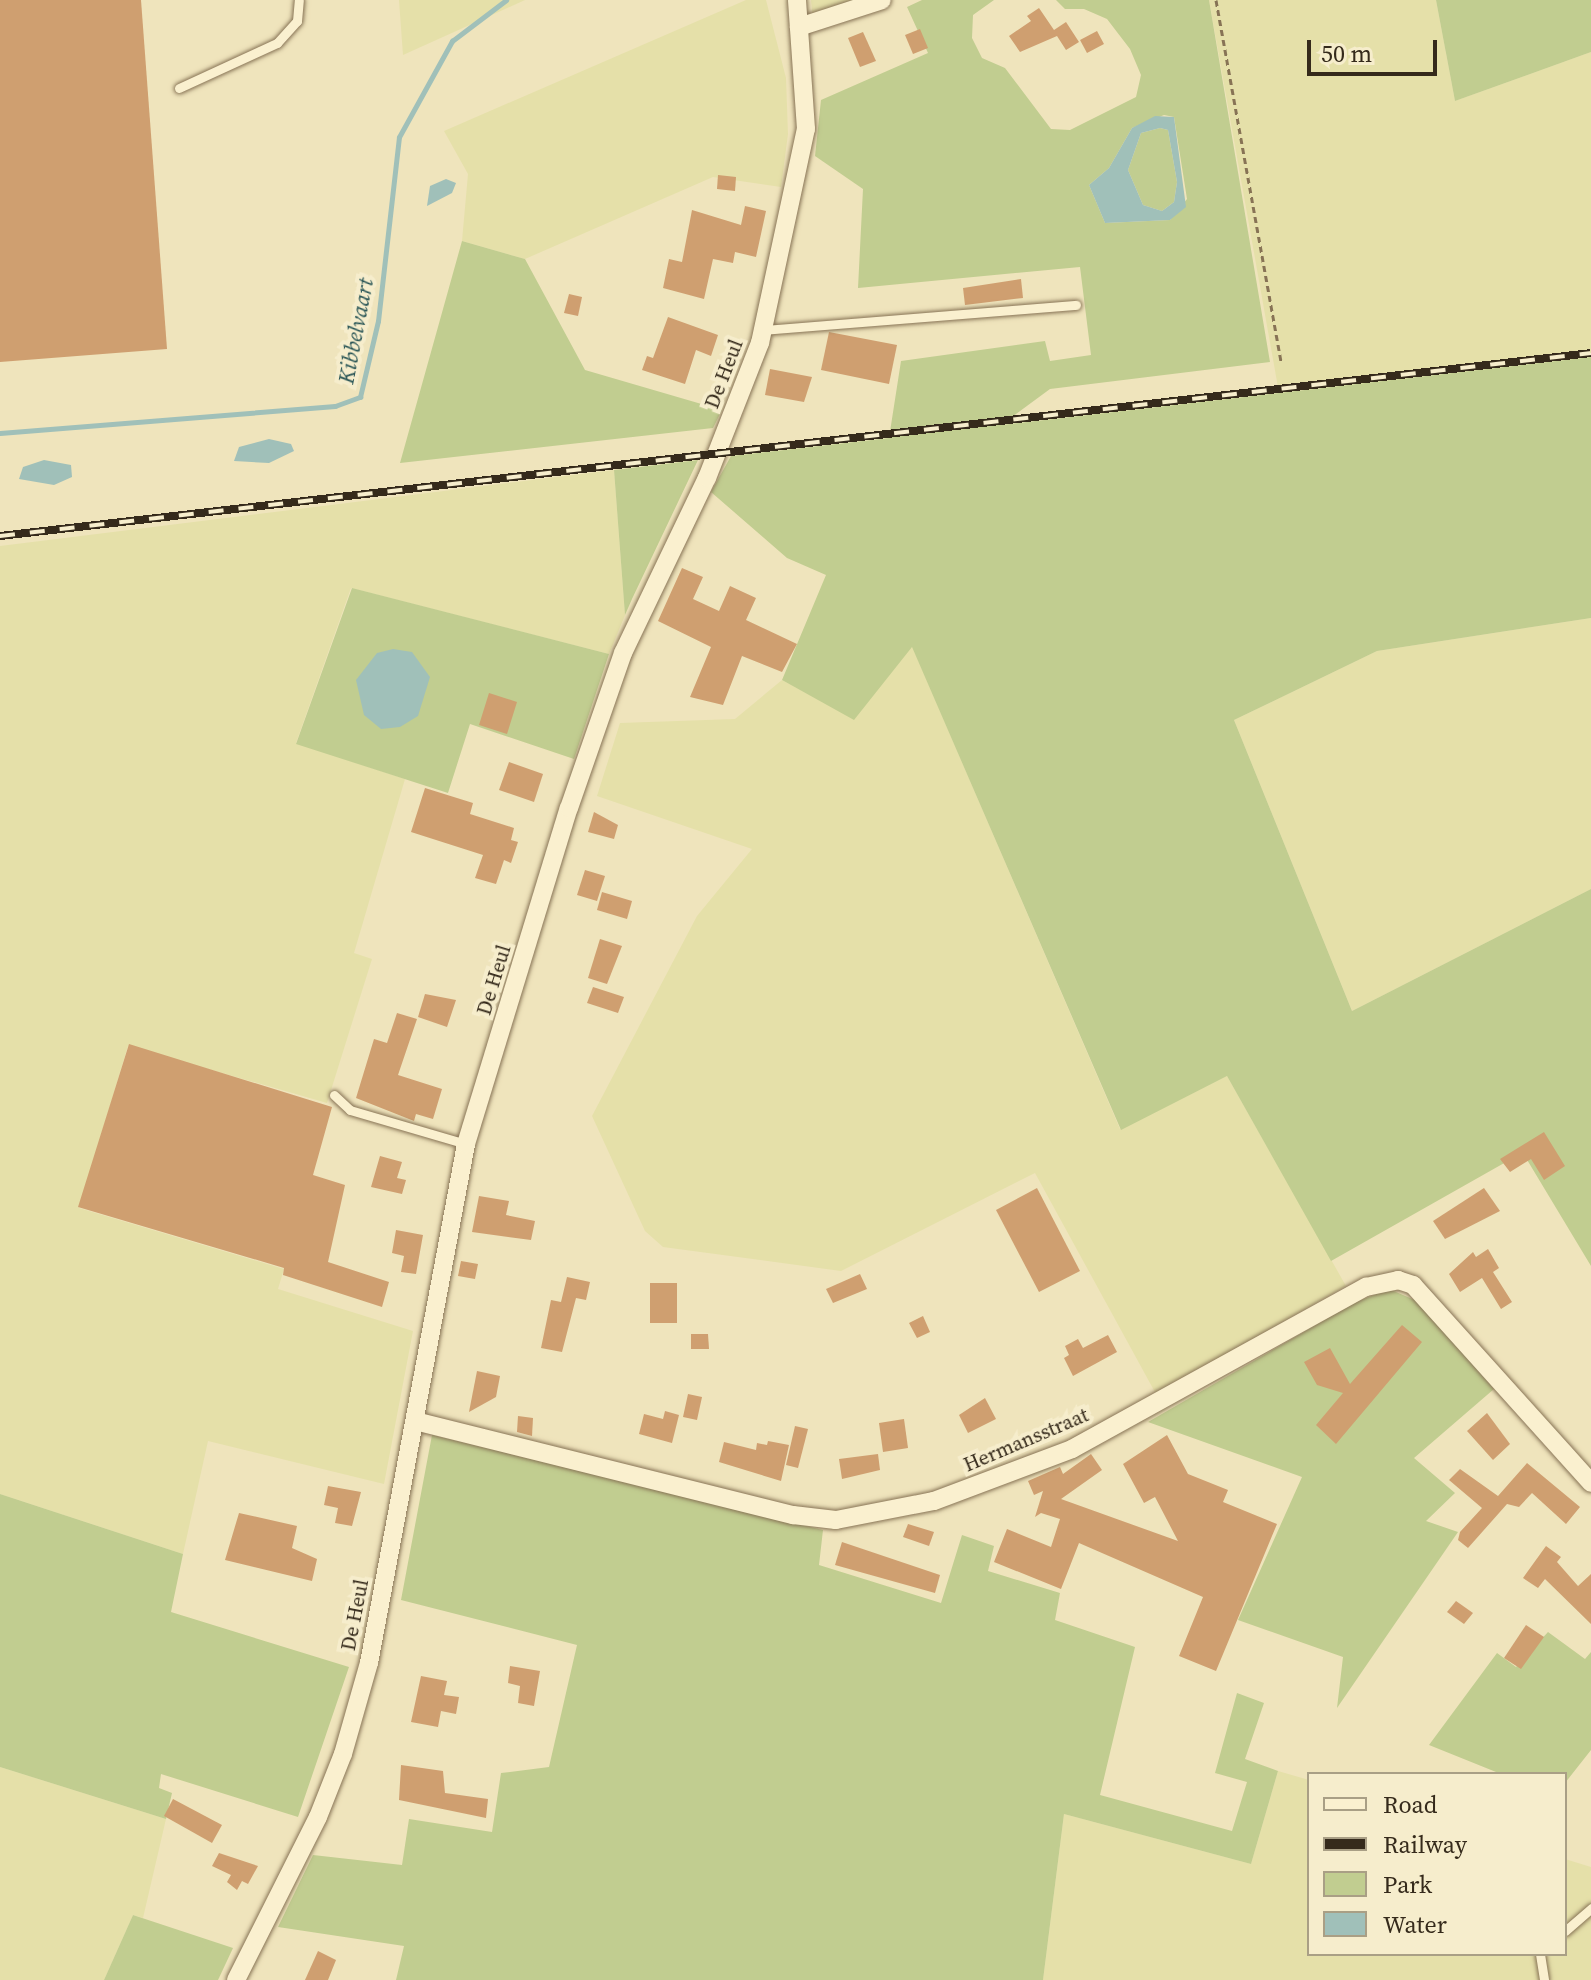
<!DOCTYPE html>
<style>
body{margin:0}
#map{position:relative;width:1591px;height:1980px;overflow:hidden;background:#efe4bc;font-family:"Source Serif 4",serif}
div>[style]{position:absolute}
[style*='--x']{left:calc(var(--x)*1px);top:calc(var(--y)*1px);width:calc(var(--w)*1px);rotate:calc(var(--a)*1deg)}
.farmland>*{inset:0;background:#e5e0a9}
.green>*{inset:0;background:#c1cd90}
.water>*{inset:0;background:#a0c0b9}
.stream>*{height:5px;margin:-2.5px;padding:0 2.5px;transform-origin:2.5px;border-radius:2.5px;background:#a0c0b9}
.building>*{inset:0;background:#cf9f70}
.path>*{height:3px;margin-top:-1.5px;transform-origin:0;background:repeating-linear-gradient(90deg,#877355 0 6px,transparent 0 10px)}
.roads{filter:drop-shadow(0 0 2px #877355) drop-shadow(0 0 2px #877355)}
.lane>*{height:9px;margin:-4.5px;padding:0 4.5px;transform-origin:4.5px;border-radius:4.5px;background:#faf0cf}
.street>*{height:18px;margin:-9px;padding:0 9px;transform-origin:9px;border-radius:9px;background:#faf0cf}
.rail>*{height:8px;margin-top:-4px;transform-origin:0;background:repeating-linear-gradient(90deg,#f6edcc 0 15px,#352a1b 0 30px);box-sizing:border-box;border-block:2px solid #352a1b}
span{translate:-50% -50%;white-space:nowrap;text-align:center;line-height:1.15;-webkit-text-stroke:8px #f6edcc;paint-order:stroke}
.street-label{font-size:20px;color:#352a1b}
.water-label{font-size:22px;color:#295556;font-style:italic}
.legend{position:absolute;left:1307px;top:1772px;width:260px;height:184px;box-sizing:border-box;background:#f6edcc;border:2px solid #a99f85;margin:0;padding:10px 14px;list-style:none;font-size:24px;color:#352a1b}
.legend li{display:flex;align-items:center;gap:16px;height:40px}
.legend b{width:40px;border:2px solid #a99f85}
.scale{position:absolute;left:1307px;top:40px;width:130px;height:36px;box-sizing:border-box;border:4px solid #352a1b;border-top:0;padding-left:10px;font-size:24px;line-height:28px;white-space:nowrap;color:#352a1b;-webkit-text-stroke:6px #f6edcc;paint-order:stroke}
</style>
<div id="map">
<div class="farmland">
<i style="clip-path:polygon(399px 0,525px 0,403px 55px)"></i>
<i style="clip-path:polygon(746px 0,766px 0,786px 78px,788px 134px,781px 187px,713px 177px,525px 259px,462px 241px,468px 174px,444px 131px)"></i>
<i style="clip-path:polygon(811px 0,870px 0,813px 18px)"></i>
<i style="clip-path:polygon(1209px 0,1436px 0,1455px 101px,1591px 52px,1591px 357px,1279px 393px)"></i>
<i style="clip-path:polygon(614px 470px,625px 615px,609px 654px,351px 588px,296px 743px,405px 779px,354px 953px,372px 959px,327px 1103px,128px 1046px,79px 1208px,284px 1269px,278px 1289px,413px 1331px,384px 1484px,208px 1441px,183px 1554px,0 1494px,0 546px)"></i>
<i style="clip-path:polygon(1591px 618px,1591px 889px,1352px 1011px,1234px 720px,1377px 651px)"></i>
<i style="clip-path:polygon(912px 646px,1120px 1129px,1227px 1076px,1346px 1286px,1156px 1394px,1035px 1173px,841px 1271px,663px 1247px,645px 1231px,592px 1116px,697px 916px,752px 849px,597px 796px,620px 723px,735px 719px,782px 680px,854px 719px)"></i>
<i style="clip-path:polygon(0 1767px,166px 1819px,143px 1918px,133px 1915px,104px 1980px,0 1980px)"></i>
<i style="clip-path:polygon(1278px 1771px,1309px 1780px,1309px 1954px,1565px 1954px,1565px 1859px,1591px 1867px,1591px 1980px,1043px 1980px,1064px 1814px,1251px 1864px)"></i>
</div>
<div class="green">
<i style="clip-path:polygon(evenodd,922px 0,994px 0,973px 15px,972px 38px,982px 58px,1005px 68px,1051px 129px,1070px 130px,1136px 97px,1141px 75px,1130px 49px,1107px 19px,1084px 9px,1065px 9px,1056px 0,1209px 0,1270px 362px,1050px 389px,1001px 425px,1591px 357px,1591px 618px,1377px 651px,1234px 720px,1352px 1011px,1591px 889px,1591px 1266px,1520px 1148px,1506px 1162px,1331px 1261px,1227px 1076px,1121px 1130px,912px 647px,854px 720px,782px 680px,826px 575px,787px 558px,711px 492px,731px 456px,889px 438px,901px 361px,1045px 341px,1050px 361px,1091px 355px,1080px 267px,858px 288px,863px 189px,815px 156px,821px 100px,928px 53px,907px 7px,922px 0,1164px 115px,1174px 117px,1187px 199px,1170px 220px,1105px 223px,1089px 185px,1109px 168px,1132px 128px,1164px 115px)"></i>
<i style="clip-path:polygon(1436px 0,1591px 0,1591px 52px,1455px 101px)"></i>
<i style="clip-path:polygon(1160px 128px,1168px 130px,1177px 182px,1174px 202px,1162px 211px,1143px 205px,1128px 170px,1141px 133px)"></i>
<i style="clip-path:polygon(462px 241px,525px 259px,585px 370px,722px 410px,713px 428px,400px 463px)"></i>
<i style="clip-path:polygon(698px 460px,632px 599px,625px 615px,614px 470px)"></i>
<i style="clip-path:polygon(352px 588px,609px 654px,574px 759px,470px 724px,448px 793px,296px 744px)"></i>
<i style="clip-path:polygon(1389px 1289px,1417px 1301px,1494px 1389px,1414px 1458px,1455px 1493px,1426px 1521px,1458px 1532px,1337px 1708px,1343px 1657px,1238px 1620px,1302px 1477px,1148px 1422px,1356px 1302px)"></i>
<i style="clip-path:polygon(432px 1435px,823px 1530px,819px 1565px,941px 1603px,962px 1535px,994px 1546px,988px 1571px,1060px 1593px,1055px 1620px,1135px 1647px,1100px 1795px,1232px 1831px,1247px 1782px,1215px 1773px,1237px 1693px,1264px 1703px,1245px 1759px,1278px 1771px,1251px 1864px,1064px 1814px,1043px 1980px,396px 1980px,404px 1946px,278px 1927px,313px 1855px,402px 1865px,409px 1819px,492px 1832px,501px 1773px,549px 1767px,577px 1645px,401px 1600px)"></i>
<i style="clip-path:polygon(0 1494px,183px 1554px,171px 1612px,349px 1667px,298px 1817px,161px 1774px,159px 1788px,172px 1793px,166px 1819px,0 1767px)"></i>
<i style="clip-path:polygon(1548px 1632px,1585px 1659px,1591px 1652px,1591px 1750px,1565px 1783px,1565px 1774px,1501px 1774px,1429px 1745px,1497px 1653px,1516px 1667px)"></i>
<i style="clip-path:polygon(133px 1915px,233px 1948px,218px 1980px,104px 1980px)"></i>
</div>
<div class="water">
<i style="clip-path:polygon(evenodd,1155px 116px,1174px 117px,1186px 207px,1170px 220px,1105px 223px,1089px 185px,1109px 168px,1132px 128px,1155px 116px,1160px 128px,1168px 130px,1177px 182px,1174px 202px,1162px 211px,1143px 205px,1128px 170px,1141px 133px,1160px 128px)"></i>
<i style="clip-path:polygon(446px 179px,456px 183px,452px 193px,427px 206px,430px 186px)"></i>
<i style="clip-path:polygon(269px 439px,291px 444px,294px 451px,269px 463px,234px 461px,239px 447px)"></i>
<i style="clip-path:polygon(44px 460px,71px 465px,72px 477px,54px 485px,19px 479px,23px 467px)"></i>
<i style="clip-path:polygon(393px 649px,412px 652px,430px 677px,418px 716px,400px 727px,381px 729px,364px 715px,356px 680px,377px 653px)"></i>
</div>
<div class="stream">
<i style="--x:0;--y:433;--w:336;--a:-4.6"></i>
<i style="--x:335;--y:406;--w:27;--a:-20"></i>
<i style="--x:360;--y:397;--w:78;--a:-76.7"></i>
<i style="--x:378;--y:321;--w:185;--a:-83.5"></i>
<i style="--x:399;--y:137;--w:110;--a:-61.1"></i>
<i style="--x:452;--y:41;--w:68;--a:-37.2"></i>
</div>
<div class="building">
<i style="clip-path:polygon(0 0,141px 0,167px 349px,0 362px)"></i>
<i style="clip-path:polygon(1039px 8px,1054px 30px,1066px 22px,1079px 42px,1066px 50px,1057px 36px,1020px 52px,1009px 36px,1031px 21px,1027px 16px)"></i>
<i style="clip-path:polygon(920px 29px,928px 48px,913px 54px,905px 35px)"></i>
<i style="clip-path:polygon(1097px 31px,1104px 44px,1087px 53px,1080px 40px)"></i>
<i style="clip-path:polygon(863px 32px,876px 61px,860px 67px,848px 38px)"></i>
<i style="clip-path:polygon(718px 175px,736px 177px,735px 191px,717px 189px)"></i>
<i style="clip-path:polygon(745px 206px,766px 211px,756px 257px,735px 252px,733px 263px,713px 259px,704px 299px,663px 288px,669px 259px,682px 262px,692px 210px,741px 225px)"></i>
<i style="clip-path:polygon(1021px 279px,1023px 298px,965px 305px,963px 288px)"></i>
<i style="clip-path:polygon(569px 294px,582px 297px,578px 316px,564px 313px)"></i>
<i style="clip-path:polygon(668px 317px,718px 335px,711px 356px,696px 350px,685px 384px,642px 370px,647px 356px,653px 358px)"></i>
<i style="clip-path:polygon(829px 332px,897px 345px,889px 384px,821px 370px)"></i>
<i style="clip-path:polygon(770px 369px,812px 377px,804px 402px,765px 395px)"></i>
<i style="clip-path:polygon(682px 568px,703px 577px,693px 599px,719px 611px,730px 586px,756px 598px,746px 620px,797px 644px,782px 672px,742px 656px,723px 705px,690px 697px,711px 647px,658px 621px)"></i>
<i style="clip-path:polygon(489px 693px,517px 702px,507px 734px,479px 725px)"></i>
<i style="clip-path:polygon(509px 762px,543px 774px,534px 802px,499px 790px)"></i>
<i style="clip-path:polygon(425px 788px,473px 803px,470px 814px,514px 828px,511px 840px,518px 842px,511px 863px,504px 860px,496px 884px,475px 878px,483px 855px,411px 832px)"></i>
<i style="clip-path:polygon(594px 812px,618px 825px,614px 839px,588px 832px)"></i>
<i style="clip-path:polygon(585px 870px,605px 876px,597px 901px,577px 895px)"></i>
<i style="clip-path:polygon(602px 892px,632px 901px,627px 919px,597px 910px)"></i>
<i style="clip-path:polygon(600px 939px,622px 946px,607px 984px,588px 978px)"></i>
<i style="clip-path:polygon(593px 987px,624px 997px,618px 1013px,587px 1003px)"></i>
<i style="clip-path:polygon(425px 994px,456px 1000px,447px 1027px,418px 1017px)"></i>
<i style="clip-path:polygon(397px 1013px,417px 1019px,398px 1075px,442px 1089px,433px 1119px,416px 1114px,414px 1121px,356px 1098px,374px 1039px,387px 1043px)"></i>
<i style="clip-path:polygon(129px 1044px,332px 1107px,313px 1175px,345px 1185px,328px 1262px,389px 1282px,382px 1307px,283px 1275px,284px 1268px,78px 1207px)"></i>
<i style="clip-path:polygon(1544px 1132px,1565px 1166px,1544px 1180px,1531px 1159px,1510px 1172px,1500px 1159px)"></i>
<i style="clip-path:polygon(380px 1156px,402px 1162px,397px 1178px,406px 1180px,402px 1194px,371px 1187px)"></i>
<i style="clip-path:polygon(1037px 1188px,1080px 1271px,1039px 1292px,996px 1210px)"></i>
<i style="clip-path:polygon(1484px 1188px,1500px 1211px,1445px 1239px,1433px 1221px)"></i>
<i style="clip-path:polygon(479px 1196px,509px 1201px,506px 1215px,535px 1221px,531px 1240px,472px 1232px)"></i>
<i style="clip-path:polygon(396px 1230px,423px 1235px,416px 1274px,401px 1272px,404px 1256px,392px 1253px)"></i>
<i style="clip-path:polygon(1488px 1249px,1499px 1268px,1493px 1272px,1512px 1302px,1501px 1309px,1482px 1278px,1460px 1292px,1449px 1274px,1473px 1252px,1476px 1257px)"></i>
<i style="clip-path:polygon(461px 1261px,478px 1264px,475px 1279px,458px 1276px)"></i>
<i style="clip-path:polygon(860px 1274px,867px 1289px,833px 1303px,826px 1289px)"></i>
<i style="clip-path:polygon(567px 1277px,590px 1282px,586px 1300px,576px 1298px,562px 1352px,541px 1348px,551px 1300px,561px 1302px)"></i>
<i style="clip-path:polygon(650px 1283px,677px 1283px,677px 1323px,650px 1323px)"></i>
<i style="clip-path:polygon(923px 1316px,930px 1332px,917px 1338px,909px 1323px)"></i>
<i style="clip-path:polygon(1402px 1325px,1422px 1342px,1336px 1444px,1316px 1425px,1343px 1393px,1317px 1385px,1304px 1362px,1330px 1348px,1350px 1384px)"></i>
<i style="clip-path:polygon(691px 1334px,708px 1334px,709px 1349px,691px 1349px)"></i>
<i style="clip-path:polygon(1108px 1335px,1117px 1352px,1073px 1376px,1064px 1358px,1069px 1355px,1065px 1346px,1078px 1339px,1083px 1348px)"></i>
<i style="clip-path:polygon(477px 1371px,500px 1376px,496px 1397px,469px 1412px)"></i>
<i style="clip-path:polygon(688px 1394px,702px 1397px,697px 1420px,683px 1417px)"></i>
<i style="clip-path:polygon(985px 1398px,996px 1419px,968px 1433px,959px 1415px)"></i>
<i style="clip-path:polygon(665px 1411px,679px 1415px,672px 1443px,639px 1434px,644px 1414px,663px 1419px)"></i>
<i style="clip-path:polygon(1487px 1413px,1510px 1444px,1493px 1460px,1467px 1431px)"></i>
<i style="clip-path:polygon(518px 1416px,533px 1418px,532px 1436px,517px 1432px)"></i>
<i style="clip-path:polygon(904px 1419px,908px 1448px,883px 1452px,879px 1423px)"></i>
<i style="clip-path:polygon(795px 1426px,808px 1429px,798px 1468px,786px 1465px)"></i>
<i style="clip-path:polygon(1167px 1435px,1188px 1474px,1228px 1490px,1223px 1502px,1277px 1524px,1216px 1671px,1179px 1656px,1203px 1597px,1079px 1543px,1061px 1589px,994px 1562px,1007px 1529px,1051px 1547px,1060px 1519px,1041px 1513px,1035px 1517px,1043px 1491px,1034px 1495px,1028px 1481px,1060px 1467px,1063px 1474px,1091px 1454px,1102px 1470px,1061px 1499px,1178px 1541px,1155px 1497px,1144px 1503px,1123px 1464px)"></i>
<i style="clip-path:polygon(768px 1441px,789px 1445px,781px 1481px,719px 1462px,724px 1442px,756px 1450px,757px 1443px,767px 1445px)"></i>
<i style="clip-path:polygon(878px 1454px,880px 1470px,842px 1479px,839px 1459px)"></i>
<i style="clip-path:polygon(1527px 1463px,1580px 1507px,1566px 1524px,1532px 1493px,1519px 1507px,1507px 1504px,1468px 1548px,1458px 1540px,1460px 1532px,1482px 1508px,1449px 1480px,1460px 1469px,1498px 1496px)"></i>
<i style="clip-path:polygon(328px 1486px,361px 1492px,352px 1526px,335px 1523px,338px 1508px,324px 1505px)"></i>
<i style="clip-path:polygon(239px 1513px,297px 1526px,292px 1548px,317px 1559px,312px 1581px,225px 1560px)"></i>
<i style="clip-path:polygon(908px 1524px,934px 1532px,929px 1546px,903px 1537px)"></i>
<i style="clip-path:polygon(842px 1542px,940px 1575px,935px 1593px,835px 1565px)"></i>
<i style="clip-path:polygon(1546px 1546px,1561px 1557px,1557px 1562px,1578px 1586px,1591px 1574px,1591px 1624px,1545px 1579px,1538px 1588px,1523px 1578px)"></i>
<i style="clip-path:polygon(1456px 1601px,1473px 1613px,1464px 1624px,1447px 1612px)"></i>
<i style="clip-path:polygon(1526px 1625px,1544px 1637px,1521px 1669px,1504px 1658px)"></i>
<i style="clip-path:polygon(510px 1666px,540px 1671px,534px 1706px,518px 1703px,520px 1686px,508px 1683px)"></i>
<i style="clip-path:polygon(421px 1676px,447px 1681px,444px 1695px,459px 1697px,456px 1714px,441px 1711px,438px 1727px,411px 1722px)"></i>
<i style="clip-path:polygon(401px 1765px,443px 1771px,445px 1793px,488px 1799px,486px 1818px,399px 1800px)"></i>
<i style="clip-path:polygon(173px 1799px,222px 1825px,212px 1843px,164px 1816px)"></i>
<i style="clip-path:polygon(219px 1853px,258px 1866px,248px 1884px,242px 1881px,237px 1890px,227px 1882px,231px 1875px,212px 1866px)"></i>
<i style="clip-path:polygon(318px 1951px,336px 1960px,328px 1980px,305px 1980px)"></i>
</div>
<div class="path">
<i style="--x:1216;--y:0;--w:368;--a:79.8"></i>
</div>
<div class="roads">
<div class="lane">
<i style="--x:179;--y:88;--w:108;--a:-24.7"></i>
<i style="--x:277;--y:43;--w:30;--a:-48"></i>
<i style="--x:297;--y:21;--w:21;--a:-85"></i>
<i style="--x:763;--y:330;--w:314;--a:-4.6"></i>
<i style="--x:334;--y:1095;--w:22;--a:43"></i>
<i style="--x:350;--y:1110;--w:121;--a:16.3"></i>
<i style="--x:1565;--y:1931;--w:35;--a:-41"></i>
<i style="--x:1540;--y:1954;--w:26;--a:81"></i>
</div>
<div class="street">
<i style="--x:799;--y:27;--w:87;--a:-18"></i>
<i style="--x:415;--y:1421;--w:390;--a:14"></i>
<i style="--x:793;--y:1515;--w:43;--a:6.6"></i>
<i style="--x:836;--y:1520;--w:100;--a:-11"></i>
<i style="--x:934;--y:1501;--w:147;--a:-20.6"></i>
<i style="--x:1072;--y:1449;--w:336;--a:-28.9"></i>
<i style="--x:1366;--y:1287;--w:33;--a:-12"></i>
<i style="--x:1398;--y:1280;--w:16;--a:18"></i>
<i style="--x:1413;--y:1285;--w:266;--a:48"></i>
<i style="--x:236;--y:1980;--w:182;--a:-63.3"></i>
<i style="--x:318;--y:1817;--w:68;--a:-68.4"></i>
<i style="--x:343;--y:1754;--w:95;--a:-74.1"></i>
<i style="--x:369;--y:1663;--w:528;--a:-79.41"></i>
<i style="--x:466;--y:1144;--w:351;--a:-73"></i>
<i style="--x:569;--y:808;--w:164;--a:-70.8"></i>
<i style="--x:623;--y:653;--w:194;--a:-64.4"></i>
<i style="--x:707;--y:478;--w:145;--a:-68.6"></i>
<i style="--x:760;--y:343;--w:219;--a:-77.9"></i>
<i style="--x:806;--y:129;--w:129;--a:-94"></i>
</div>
</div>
<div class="rail">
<i style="--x:0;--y:536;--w:1601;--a:-6.56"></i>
</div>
<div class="street-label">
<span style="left:724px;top:374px;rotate:-69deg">De Heul</span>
<span style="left:494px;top:980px;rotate:-73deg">De Heul</span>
<span style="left:1026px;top:1440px;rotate:-23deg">Hermansstraat</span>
<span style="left:355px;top:1615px;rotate:-79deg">De Heul</span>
</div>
<div class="water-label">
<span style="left:356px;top:331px;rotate:-79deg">Kibbelvaart</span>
</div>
<ul class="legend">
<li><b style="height:10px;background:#faf0cf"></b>Road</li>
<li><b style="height:10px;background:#352a1b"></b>Railway</li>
<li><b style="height:22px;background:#c1cd90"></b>Park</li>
<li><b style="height:22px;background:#a0c0b9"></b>Water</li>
</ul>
<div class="scale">50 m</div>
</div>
